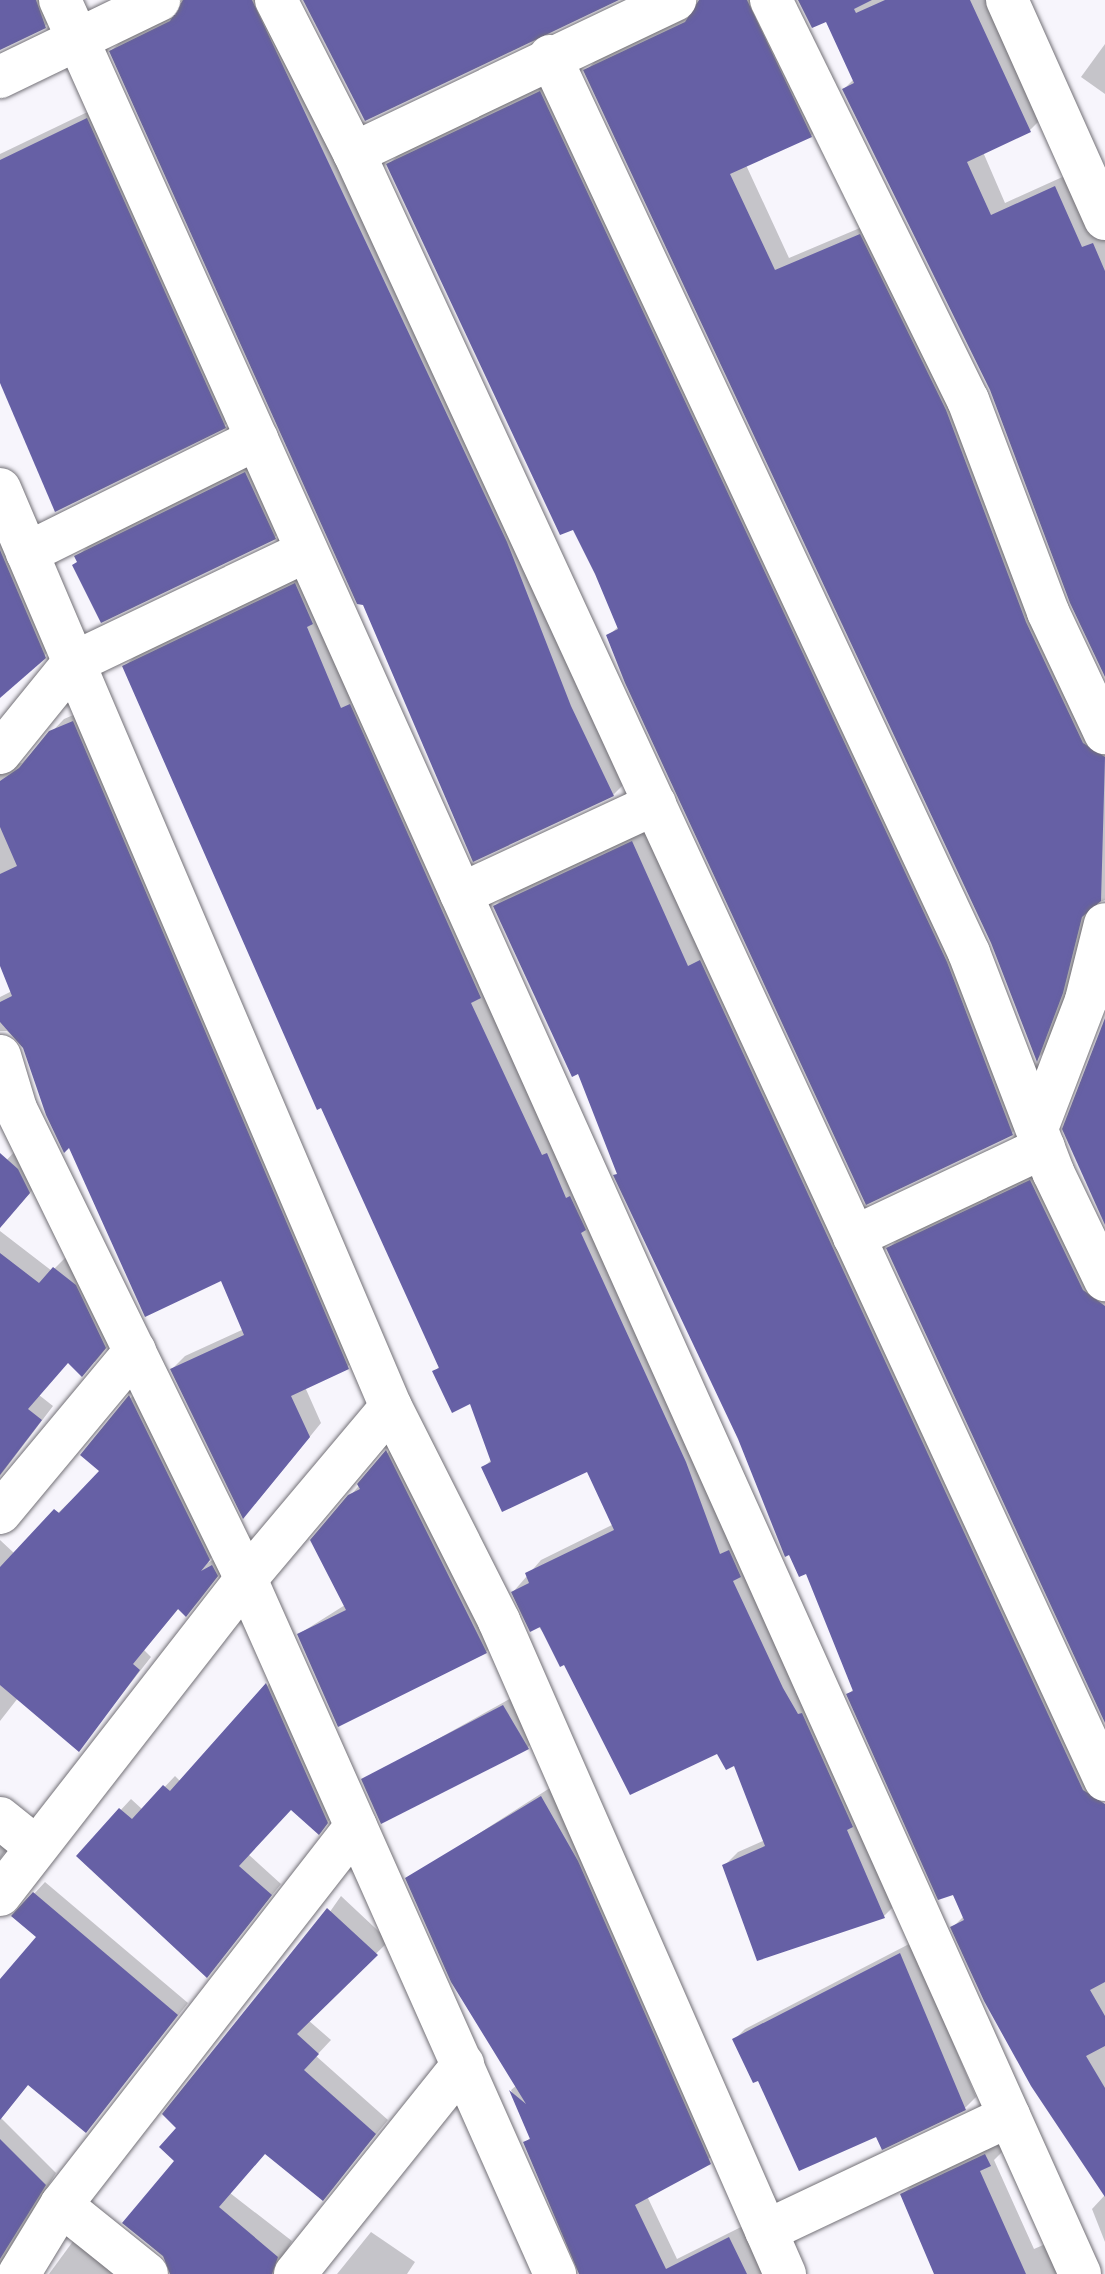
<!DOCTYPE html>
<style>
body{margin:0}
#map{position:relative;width:1105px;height:2274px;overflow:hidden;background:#f7f5fc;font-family:Montserrat,sans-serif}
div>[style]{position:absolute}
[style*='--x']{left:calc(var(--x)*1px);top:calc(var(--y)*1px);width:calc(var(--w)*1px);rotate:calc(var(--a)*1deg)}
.shadow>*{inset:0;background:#0003}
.building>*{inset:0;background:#6660a5}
.roads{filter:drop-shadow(0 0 2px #737177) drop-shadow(0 0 2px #737177)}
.minor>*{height:42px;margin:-21px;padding:0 21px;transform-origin:21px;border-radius:21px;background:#fff}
span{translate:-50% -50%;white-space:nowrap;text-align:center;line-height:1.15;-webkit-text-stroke:6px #fff;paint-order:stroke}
</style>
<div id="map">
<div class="shadow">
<i style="clip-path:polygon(0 0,55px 0,60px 11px,45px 26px,0 48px)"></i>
<i style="clip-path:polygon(182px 0,269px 0,627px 781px,613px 795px,364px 603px,111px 51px,125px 37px,181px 10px)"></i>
<i style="clip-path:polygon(728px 0,768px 0,825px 122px,811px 136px,746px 165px,789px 258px,874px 222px,1105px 752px,1105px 900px,1097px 903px,1050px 1046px,1037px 1059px,993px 942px,586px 71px,599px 57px)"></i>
<i style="clip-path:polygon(798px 0,991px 0,1043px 117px,1030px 130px,983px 152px,1005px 203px,1069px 174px,1105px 231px,1105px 676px,991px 389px,844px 89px,854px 79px,827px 19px,813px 26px)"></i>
<i style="clip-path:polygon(1105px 44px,1105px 94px,1081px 77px)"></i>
<i style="clip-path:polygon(554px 78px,1026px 1119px,1012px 1133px,609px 635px,619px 626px,597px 573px,388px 165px,402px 151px)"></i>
<i style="clip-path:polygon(100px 106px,238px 413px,224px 426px,0 371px,0 154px)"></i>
<i style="clip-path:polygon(259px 459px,288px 524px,274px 538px,77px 557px,91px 543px)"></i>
<i style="clip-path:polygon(0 515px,59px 642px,0 695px)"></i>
<i style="clip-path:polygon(309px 571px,897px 1903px,884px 1916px,725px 1865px,738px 1852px,765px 1840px,735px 1763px,565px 1662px,513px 1592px,541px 1560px,614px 1524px,588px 1469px,484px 1467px,492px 1459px,471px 1402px,435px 1371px,440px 1366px,124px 667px,138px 653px)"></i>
<i style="clip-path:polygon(85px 710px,360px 1354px,347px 1367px,305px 1387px,321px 1423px,255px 1504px,172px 1369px,185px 1356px,244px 1329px,222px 1278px,24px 1047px,7px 1031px,0 1031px,0 997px,12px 991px,0 961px,0 758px,9px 765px,22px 763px,64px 719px)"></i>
<i style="clip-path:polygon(646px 829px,1105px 1822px,1105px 2193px,953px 1927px,964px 1916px,848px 1694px,855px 1688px,807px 1571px,740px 1438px,579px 1071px,495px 906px,509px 892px)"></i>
<i style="clip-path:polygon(19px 1147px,42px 1179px,0 1227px,0 1167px)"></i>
<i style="clip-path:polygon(1044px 1168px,1105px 1283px,1105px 1718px,888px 1249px,902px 1235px)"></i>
<i style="clip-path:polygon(0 1231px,52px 1271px,67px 1256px,118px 1334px,95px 1362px,68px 1361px,39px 1395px,53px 1406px,0 1476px)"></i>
<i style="clip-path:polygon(142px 1385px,221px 1546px,207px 1563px,225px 1554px,229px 1562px,198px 1602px,186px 1614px,179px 1608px,144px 1650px,151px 1657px,79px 1749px,18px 1698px,0 1721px,0 1540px,15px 1554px,102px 1471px,82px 1455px)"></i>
<i style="clip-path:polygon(399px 1440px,498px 1639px,486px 1652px,299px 1634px,345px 1605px,350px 1496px)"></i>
<i style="clip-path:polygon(277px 1675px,337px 1811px,319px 1832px,292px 1807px,248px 1854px,281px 1884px,207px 1975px,79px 1855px,131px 1799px,143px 1810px,175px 1776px,181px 1782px)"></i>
<i style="clip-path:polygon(513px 1697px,537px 1738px,528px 1747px,364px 1780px)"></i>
<i style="clip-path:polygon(553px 1786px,721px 2151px,647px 2196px,677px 2259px,751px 2222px,778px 2274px,580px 2274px,525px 2143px,531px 2137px,511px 2090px,517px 2085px,408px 1879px)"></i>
<i style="clip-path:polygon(0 1840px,8px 1847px,0 1859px)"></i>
<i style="clip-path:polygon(45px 1882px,188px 2003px,86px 2131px,29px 2083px,1px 2118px,56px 2173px,9px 2249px,0 2274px,0 1982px,39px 1937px,34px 1894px)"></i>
<i style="clip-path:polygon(341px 1896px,389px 1941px,308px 2020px,331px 2040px,316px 2056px,388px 2120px,323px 2198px,266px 2152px,230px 2193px,292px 2241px,284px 2255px,291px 2274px,170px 2274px,171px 2264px,125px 2223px,177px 2160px,179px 2127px)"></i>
<i style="clip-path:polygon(911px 1943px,976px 2097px,965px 2108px,759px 2078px,734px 2040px,745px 2029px)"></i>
<i style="clip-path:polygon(999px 2142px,1003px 2151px,994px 2160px,1034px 2249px,1050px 2242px,1064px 2274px,937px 2274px,903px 2194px,916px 2181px)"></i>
<i style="clip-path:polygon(1105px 2195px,1105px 2242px,1092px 2209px)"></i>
<i style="clip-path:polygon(82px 2229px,138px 2274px,49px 2274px)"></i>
<i style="clip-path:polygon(371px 2232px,415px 2262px,407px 2274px,337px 2274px)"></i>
</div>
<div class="building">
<i style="clip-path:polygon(0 0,36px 0,46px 28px,0 50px)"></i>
<i style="clip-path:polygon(183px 0,252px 0,507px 542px,571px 706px,614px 796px,473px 862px,363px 605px,357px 604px,109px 51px,170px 21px)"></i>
<i style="clip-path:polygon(303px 0,619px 0,365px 121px)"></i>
<i style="clip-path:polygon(699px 0,747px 0,812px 137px,730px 174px,775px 270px,860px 234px,946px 410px,1026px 622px,1083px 743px,1105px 757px,1101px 901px,1082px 917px,1063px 993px,1037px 1062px,991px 943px,583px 70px,685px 22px)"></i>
<i style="clip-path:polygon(798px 0,872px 0,854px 9px,856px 13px,885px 0,970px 0,1031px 132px,967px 162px,991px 215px,1055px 186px,1082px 247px,1093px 243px,1105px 271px,1105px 677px,1070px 603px,990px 390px,842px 89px,854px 83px,826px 22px,812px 28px)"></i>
<i style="clip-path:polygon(540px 91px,947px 962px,1013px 1135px,866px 1205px,625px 683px,606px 635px,618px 629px,595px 574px,573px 530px,560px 535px,386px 164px)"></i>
<i style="clip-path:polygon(87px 118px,226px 428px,55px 512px,0 383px,0 160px)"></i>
<i style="clip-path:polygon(245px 472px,276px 539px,101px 623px,72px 565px,77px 562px,74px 556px)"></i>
<i style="clip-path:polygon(0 550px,46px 658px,0 698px)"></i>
<i style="clip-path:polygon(295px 583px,313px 624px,307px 627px,341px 708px,350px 704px,481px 998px,471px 1003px,542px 1155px,547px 1153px,566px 1198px,570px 1196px,586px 1230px,581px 1233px,686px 1462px,720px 1554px,729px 1550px,741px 1577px,733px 1581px,783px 1688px,798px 1714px,802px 1713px,853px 1827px,847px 1830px,885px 1918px,757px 1961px,722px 1865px,765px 1846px,734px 1766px,726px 1770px,717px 1754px,630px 1795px,564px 1665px,560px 1667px,540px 1627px,530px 1632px,511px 1592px,529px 1583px,525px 1573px,614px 1530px,587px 1472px,502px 1512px,481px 1467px,491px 1462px,470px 1404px,452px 1413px,432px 1371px,439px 1368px,321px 1108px,317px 1110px,122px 666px)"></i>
<i style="clip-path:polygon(73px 721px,349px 1369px,291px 1396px,310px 1437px,243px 1519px,170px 1369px,244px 1335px,221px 1281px,145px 1317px,69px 1148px,64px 1153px,46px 1115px,23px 1048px,0 1022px,0 1002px,12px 996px,0 966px,0 874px,17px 866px,0 827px,0 781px,19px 768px,49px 731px)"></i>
<i style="clip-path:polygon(632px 841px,688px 966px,700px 960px,1083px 1790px,1105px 1804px,1105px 1982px,1090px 1990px,1105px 2016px,1105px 2046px,1086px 2056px,1105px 2088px,1105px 2197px,1031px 2086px,984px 2001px,950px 1927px,964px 1920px,953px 1895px,938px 1900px,846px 1694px,853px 1691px,806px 1574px,799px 1577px,789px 1555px,785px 1557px,738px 1439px,613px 1175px,617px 1174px,578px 1074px,572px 1077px,493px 906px)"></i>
<i style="clip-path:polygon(1105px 1018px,1105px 1225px,1062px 1129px)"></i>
<i style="clip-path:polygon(0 1153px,18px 1169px,30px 1193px,0 1228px)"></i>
<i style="clip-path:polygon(1030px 1180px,1083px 1290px,1105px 1306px,1105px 1723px,886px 1248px)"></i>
<i style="clip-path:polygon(0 1253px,39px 1283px,53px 1267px,76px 1285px,106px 1348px,82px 1377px,68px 1363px,28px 1409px,42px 1420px,0 1475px)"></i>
<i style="clip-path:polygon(129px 1395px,210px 1560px,201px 1571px,212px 1565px,218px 1576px,186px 1617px,178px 1609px,133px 1664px,140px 1670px,79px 1752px,0 1685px,0 1567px,54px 1509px,59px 1513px,99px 1471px,80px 1455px)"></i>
<i style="clip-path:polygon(386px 1450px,487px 1653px,338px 1727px,297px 1634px,346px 1610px,310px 1540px,348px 1495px,360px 1489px,357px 1484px)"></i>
<i style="clip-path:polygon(266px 1683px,328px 1823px,319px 1835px,291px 1810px,239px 1866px,272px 1895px,207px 1978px,76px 1856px,119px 1808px,132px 1819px,163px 1785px,170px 1791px)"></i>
<i style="clip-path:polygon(503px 1705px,529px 1749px,381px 1824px,361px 1779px)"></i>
<i style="clip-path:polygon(541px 1796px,578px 1861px,711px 2164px,635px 2205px,666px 2269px,729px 2237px,747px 2274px,579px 2274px,523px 2142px,530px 2139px,509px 2090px,526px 2104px,451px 1982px,405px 1878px)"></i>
<i style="clip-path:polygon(33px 1892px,178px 2015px,86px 2133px,28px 2085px,0 2120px,0 1979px,36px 1937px,11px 1916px)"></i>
<i style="clip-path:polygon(327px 1908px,378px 1955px,297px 2034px,319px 2054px,304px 2070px,376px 2134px,323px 2201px,265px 2154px,219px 2207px,278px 2257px,272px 2274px,170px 2274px,163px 2256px,122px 2223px,174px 2161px,159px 2147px,176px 2128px,162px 2114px)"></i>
<i style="clip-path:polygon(900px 1953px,966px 2110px,882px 2150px,876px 2137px,799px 2171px,758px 2081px,753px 2083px,732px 2039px)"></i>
<i style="clip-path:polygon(0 2139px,46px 2185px,0 2259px)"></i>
<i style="clip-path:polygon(985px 2154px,991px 2166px,980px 2171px,1026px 2274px,934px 2274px,900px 2194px)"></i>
</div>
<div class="roads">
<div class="minor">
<i style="--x:60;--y:0;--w:2492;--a:65.84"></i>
<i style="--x:276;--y:0;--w:172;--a:63"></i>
<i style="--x:354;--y:153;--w:1792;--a:65.22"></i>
<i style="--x:771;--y:0;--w:446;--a:63.8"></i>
<i style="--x:968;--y:400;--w:227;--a:69.3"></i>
<i style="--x:1048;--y:612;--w:134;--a:64.8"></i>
<i style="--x:1007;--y:0;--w:240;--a:65.9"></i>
<i style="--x:550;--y:56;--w:990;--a:64.96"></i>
<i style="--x:969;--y:953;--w:235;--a:69"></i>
<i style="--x:1053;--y:1172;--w:120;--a:64.3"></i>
<i style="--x:0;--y:77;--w:177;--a:-25.8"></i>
<i style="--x:354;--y:153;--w:356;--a:-25.5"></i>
<i style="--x:0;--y:489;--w:998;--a:66.93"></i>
<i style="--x:391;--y:1407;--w:240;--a:63.2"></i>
<i style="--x:499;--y:1621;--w:713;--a:66.35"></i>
<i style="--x:27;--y:553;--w:257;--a:-26.4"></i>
<i style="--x:0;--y:753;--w:116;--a:-51"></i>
<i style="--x:73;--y:663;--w:259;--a:-25.6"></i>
<i style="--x:461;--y:894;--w:214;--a:-24.9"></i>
<i style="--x:0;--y:1056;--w:55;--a:73.2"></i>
<i style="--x:16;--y:1109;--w:523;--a:63.92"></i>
<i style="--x:246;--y:1579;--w:761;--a:66.03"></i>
<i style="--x:1038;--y:1126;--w:135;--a:-69.1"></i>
<i style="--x:1086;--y:1000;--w:78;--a:-76"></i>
<i style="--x:854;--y:1237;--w:210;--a:-25.3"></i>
<i style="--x:0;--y:1513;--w:211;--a:-50.2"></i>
<i style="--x:0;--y:1818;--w:46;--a:38.9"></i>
<i style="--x:0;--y:1895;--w:400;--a:-52.1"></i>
<i style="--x:246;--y:1579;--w:225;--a:-49.9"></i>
<i style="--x:61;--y:2205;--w:110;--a:38.7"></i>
<i style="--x:766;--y:2231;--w:269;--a:-25.3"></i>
<i style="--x:19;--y:2274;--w:81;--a:-58.7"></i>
<i style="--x:61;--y:2205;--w:480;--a:-52.1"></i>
<i style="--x:295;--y:2274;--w:269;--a:-51.3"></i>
</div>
</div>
</div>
